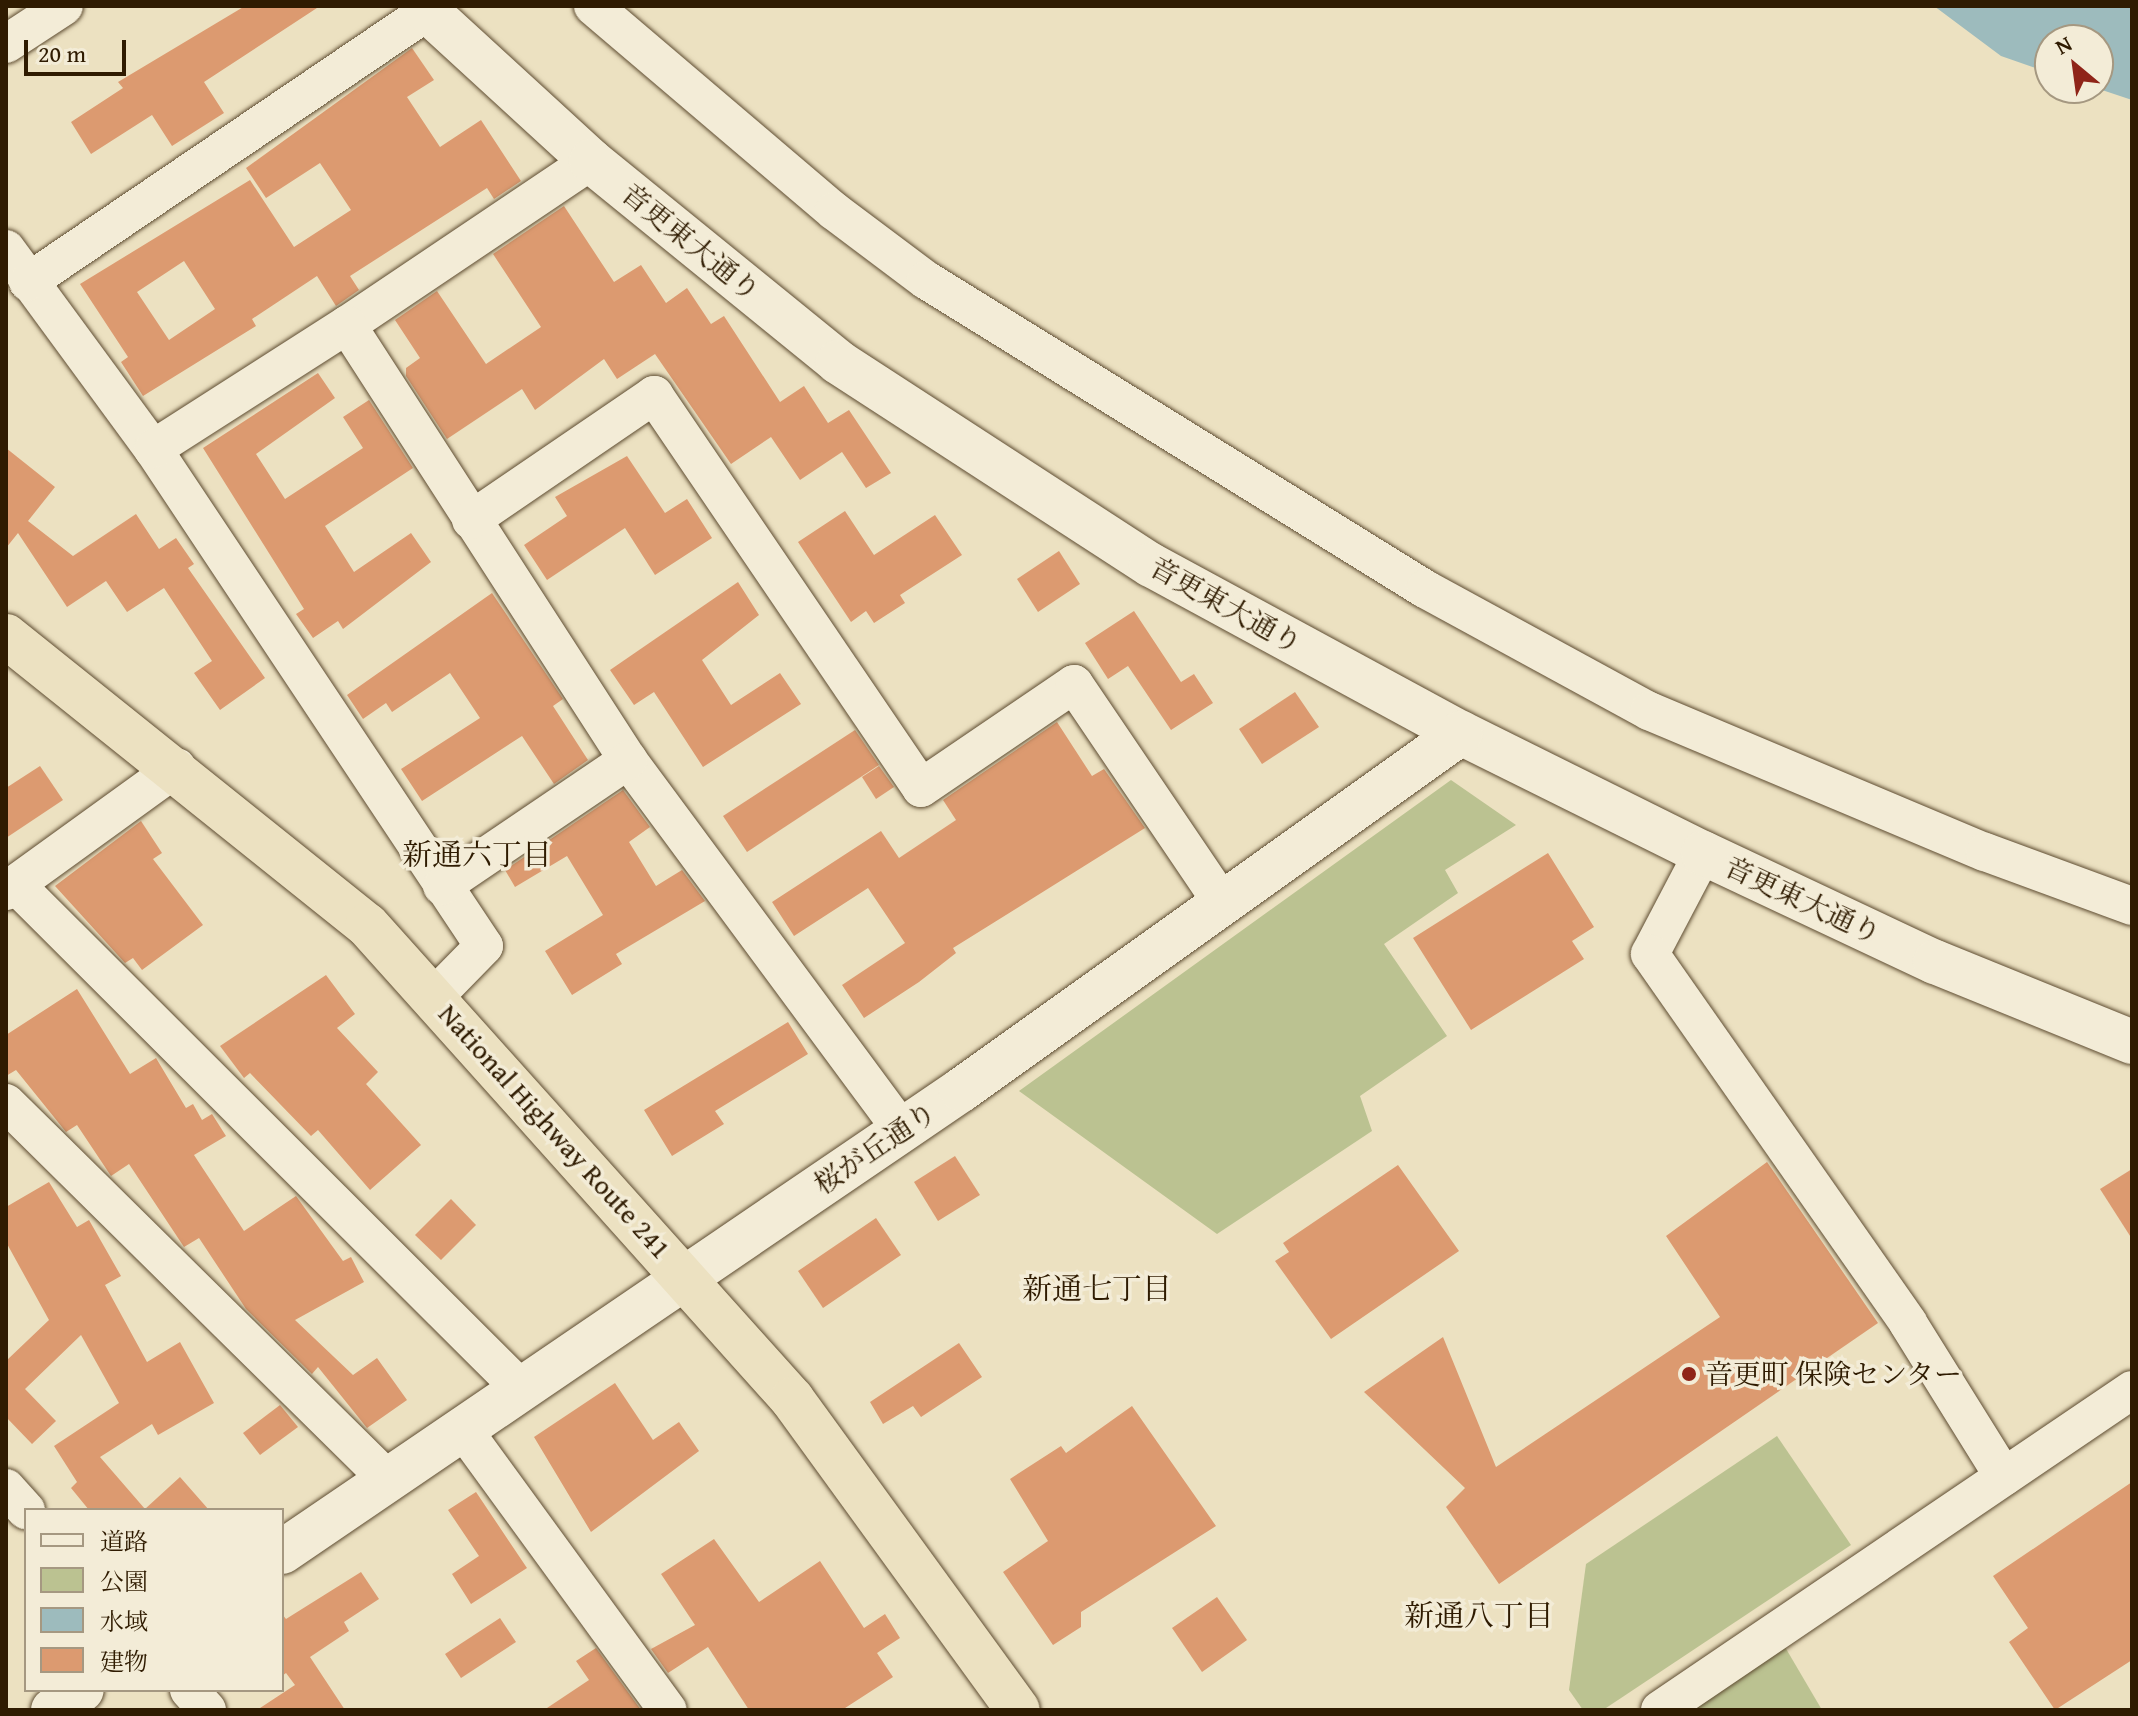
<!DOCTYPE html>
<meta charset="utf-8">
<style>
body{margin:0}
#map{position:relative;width:2138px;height:1716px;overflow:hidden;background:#ece1c1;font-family:"Gentium Book Plus","Noto Serif JP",serif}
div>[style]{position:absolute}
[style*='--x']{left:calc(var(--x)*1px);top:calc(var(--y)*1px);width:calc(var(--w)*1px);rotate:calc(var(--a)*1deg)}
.green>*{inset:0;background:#bbc291}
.water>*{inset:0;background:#9dbbbd}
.building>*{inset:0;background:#dc9a70}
.roads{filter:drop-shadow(0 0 2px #5e4c31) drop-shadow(0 0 2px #5e4c31)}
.minor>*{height:38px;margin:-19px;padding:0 19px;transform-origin:19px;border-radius:19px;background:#f3ecd7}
.tertiary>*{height:44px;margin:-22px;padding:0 22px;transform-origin:22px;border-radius:22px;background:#f3ecd7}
.trunk>*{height:44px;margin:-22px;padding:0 22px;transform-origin:22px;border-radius:22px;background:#ece1c1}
.dots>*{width:22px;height:22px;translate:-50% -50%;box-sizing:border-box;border:4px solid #f3ecd7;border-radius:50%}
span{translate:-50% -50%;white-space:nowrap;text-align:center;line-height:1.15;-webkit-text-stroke:7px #f3ecd7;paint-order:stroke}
.street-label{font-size:28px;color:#2f1b01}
.poi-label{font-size:28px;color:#2f1b01}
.left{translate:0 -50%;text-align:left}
.neighbourhood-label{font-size:30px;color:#2f1b01}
.frame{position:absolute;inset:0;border:8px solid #2f1b01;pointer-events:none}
.legend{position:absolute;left:24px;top:1508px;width:260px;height:184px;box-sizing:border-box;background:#f3ecd7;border:2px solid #a59881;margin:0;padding:10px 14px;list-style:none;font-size:24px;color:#2f1b01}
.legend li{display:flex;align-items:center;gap:16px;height:40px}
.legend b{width:40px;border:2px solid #a59881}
.north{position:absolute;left:2034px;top:24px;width:80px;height:80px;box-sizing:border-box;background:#f3ecd7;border:2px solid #a59881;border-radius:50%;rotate:331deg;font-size:22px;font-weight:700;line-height:32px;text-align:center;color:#2f1b01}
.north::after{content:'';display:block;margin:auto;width:28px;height:36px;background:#8f2418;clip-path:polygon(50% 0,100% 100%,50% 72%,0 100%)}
.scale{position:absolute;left:24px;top:40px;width:102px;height:36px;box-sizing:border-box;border:4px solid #2f1b01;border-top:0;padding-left:10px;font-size:24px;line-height:28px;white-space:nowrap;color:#2f1b01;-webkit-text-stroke:6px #f3ecd7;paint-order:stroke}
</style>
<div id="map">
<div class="green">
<i style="clip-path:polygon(1451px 780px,1516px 825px,1445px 870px,1458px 893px,1384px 944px,1447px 1036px,1360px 1096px,1372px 1131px,1217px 1234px,1019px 1091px)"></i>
<i style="clip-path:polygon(1777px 1436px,1851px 1545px,1603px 1710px,1583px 1710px,1569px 1690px,1586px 1564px)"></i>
<i style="clip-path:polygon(1785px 1647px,1822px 1710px,1693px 1710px)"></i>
</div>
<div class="water">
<i style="clip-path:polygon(1934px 6px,2132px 6px,2132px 100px,2096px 88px,2098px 40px,2050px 40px,2050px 73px,2001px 56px)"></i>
</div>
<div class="building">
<i style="clip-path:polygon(245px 6px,320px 6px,204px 82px,224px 113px,172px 146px,152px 115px,91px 154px,71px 122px,123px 88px,118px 82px)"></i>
<i style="clip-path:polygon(evenodd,412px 48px,434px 80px,407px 97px,440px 147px,481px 120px,521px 181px,494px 199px,487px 188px,350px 276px,359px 290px,336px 306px,317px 276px,252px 319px,256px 326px,143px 396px,121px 362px,128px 357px,80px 284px,250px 180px,294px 247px,351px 210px,320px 163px,266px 198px,246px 168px,412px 48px,184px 261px,215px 309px,169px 340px,137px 292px,184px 261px)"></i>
<i style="clip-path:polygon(564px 206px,614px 282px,641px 265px,666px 303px,687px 288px,711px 324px,724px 316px,780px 402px,804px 386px,828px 423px,849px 410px,891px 473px,866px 488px,842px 452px,800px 480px,771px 437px,731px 464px,655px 354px,617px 379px,604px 359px,535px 410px,522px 389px,447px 439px,406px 376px,406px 368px,420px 358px,395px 320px,437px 291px,486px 364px,541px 327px,493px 254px)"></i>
<i style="clip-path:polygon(318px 373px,335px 398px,256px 454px,285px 499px,363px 448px,343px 417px,369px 400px,413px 468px,325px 526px,354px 572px,411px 533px,431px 562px,343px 629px,338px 621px,313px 638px,296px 614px,304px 609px,203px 448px)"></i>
<i style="clip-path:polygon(6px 448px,55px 487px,28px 521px,73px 556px,136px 514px,159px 549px,176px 538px,194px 564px,188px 568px,265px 678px,220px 710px,194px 673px,212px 661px,164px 588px,127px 612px,106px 581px,67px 607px,18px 533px,6px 548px)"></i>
<i style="clip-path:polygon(627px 456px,665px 513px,687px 499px,712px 538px,655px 575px,625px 528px,547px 580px,524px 545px,567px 516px,555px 497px)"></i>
<i style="clip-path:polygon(845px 511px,874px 555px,935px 515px,962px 555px,900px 595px,905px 603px,874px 623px,866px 611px,851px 622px,798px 542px)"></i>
<i style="clip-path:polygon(1059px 551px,1080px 584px,1038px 612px,1017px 579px)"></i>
<i style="clip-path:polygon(738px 582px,759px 615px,702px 660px,731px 705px,780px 673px,801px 704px,703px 767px,654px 692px,634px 705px,610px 670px)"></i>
<i style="clip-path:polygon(492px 593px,563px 699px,553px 706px,588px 760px,554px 784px,522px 736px,422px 801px,401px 769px,480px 718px,450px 673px,392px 712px,386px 703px,363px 719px,347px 695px)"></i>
<i style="clip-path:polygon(1134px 611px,1181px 682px,1194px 674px,1213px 703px,1171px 730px,1128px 666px,1108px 679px,1085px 643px)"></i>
<i style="clip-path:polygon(1295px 692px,1319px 727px,1262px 764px,1239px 729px)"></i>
<i style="clip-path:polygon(1057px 722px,1092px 776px,1104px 769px,1145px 828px,953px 948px,956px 953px,919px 982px,864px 1018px,842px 985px,905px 943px,868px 888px,794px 936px,772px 902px,881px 831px,899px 858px,956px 820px,943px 800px)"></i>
<i style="clip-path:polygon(855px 730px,879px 765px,747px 852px,723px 816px)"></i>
<i style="clip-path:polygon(40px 766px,63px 800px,6px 838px,6px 788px)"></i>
<i style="clip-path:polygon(879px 766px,894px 787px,876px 799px,862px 777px)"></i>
<i style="clip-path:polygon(623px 790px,650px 827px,629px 842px,656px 886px,682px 870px,705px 901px,616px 954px,622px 964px,572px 995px,545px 951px,603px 915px,567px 856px,515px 887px,505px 870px)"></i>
<i style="clip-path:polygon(141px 821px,162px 853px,153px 859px,203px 925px,142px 970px,133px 958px,125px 963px,55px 886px)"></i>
<i style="clip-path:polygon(1548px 853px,1594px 927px,1572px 941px,1584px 959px,1471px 1030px,1413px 938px)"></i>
<i style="clip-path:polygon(326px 975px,355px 1014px,337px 1028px,378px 1072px,366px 1084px,421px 1145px,370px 1190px,318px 1130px,311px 1136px,250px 1073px,244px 1078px,220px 1046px)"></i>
<i style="clip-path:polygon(77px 989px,130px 1074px,156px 1058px,186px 1108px,193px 1104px,202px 1120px,212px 1114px,226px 1136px,194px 1155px,244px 1231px,296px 1196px,343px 1261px,351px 1257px,364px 1282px,295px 1320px,353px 1375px,377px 1358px,407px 1400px,367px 1428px,318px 1367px,312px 1374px,246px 1309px,199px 1238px,184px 1247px,129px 1164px,111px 1176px,77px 1125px,66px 1132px,16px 1070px,6px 1076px,6px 1035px)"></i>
<i style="clip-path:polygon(788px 1022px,808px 1054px,715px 1111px,724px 1124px,672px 1156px,644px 1110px)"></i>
<i style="clip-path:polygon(955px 1156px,980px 1195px,938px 1221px,914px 1182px)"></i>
<i style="clip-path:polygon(1767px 1162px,1878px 1323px,1499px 1584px,1446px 1507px,1465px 1488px,1364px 1392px,1443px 1337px,1496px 1467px,1720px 1317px,1666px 1236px)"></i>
<i style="clip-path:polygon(1398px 1165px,1459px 1251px,1331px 1339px,1275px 1261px,1289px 1252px,1283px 1243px)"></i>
<i style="clip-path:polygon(2132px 1169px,2132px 1239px,2100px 1189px)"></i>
<i style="clip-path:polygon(49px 1182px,77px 1227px,89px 1220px,121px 1276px,105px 1285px,147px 1362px,180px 1342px,214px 1403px,158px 1435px,152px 1424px,100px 1457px,145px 1509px,180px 1477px,209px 1510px,89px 1510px,71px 1488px,77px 1482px,54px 1446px,119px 1403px,81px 1335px,25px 1389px,56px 1421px,32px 1444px,6px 1417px,6px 1361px,49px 1320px,6px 1242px,6px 1207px)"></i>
<i style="clip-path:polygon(451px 1199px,476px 1225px,441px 1260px,415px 1235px)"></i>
<i style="clip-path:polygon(876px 1218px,901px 1255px,823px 1308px,798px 1271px)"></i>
<i style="clip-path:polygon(959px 1343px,982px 1377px,921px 1417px,913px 1406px,883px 1424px,870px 1402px)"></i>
<i style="clip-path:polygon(615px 1383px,653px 1440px,679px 1422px,699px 1451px,591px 1532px,534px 1437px)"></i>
<i style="clip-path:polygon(280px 1405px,298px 1427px,260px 1455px,243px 1433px)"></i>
<i style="clip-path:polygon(1132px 1406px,1216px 1526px,1081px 1612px,1081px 1627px,1053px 1645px,1003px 1572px,1048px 1541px,1010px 1479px,1061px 1446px,1066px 1453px)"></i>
<i style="clip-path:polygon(2132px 1482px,2132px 1660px,2055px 1710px,2009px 1642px,2028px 1628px,1993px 1576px)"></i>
<i style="clip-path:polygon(476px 1492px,527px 1568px,471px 1604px,452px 1574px,479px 1556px,448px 1510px)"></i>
<i style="clip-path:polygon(714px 1539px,759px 1602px,820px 1561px,864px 1628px,885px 1614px,900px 1638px,877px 1653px,893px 1677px,842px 1710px,749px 1710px,708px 1647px,668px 1673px,651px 1649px,695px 1625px,661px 1574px)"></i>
<i style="clip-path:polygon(361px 1572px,379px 1599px,344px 1622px,349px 1631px,310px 1657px,345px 1710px,257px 1710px,295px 1685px,286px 1673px,282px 1676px,282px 1614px,286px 1619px)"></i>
<i style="clip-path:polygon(1217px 1597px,1247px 1640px,1202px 1672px,1172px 1628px)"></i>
<i style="clip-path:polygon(500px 1618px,516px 1642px,461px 1678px,445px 1654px)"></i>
<i style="clip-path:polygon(596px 1648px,641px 1710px,544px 1710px,589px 1680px,576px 1661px)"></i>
</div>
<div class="roads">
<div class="minor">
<i style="--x:593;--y:6;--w:316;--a:40.4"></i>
<i style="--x:834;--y:211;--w:115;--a:36.9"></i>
<i style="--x:926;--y:280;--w:587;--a:31.77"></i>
<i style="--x:1425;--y:589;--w:255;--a:28.6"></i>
<i style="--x:1649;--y:711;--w:364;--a:22.8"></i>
<i style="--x:1985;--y:852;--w:157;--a:20.2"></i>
<i style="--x:6;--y:44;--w:69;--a:-33.2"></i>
<i style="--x:6;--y:249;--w:248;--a:53.7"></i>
<i style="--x:153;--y:449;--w:597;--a:56.34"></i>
<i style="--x:484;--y:946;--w:73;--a:134.4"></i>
<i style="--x:28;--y:282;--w:483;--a:-34.1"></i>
<i style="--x:347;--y:325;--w:294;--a:-33.9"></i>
<i style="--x:153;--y:449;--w:230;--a:-32.6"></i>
<i style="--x:347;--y:325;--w:518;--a:57.14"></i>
<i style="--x:628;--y:760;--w:459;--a:53.5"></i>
<i style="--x:471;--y:520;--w:222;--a:-34.3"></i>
<i style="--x:654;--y:395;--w:475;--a:55.8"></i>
<i style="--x:921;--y:788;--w:185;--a:-34.2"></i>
<i style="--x:1074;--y:684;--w:266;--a:55.9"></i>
<i style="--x:1703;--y:853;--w:114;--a:117.7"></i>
<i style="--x:1650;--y:954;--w:450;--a:55"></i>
<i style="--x:1908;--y:1323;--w:181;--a:58.1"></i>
<i style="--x:15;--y:884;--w:713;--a:44.94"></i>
<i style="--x:442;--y:886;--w:225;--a:-34.1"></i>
<i style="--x:6;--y:891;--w:211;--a:-35.9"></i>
<i style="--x:6;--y:1103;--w:535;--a:44.62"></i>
<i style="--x:462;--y:1428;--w:349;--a:53.9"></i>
<i style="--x:6;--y:1488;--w:30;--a:48"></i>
<i style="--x:189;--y:1690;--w:27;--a:48"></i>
<i style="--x:1660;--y:1710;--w:570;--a:-34.14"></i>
</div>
<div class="tertiary">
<i style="--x:422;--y:6;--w:229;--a:42.5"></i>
<i style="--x:591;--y:161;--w:318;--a:39.1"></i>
<i style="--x:838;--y:362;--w:373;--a:33"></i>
<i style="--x:1151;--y:565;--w:353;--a:28.5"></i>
<i style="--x:1461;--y:733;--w:270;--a:26.4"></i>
<i style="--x:1703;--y:853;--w:256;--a:25.2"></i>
<i style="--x:1935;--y:962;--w:213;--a:22.1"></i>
<i style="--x:282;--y:1552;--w:821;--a:-34.23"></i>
<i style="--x:961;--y:1090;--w:614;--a:-35.53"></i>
<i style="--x:53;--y:1710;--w:35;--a:-35"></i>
</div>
<div class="trunk">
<i style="--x:6;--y:636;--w:462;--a:38.7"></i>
<i style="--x:367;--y:925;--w:637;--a:48.12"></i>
<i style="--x:792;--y:1399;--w:384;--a:54"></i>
</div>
</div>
<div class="dots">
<i style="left:1689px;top:1374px;background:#8f2418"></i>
</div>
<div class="street-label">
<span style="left:691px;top:242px;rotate:39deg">音更東大通り</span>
<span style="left:1226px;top:605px;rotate:29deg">音更東大通り</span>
<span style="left:1803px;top:900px;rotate:25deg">音更東大通り</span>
<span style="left:555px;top:1131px;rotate:48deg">National Highway Route 241</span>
<span style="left:875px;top:1148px;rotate:-34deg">桜が丘通り</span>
</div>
<div class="poi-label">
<span class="left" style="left:1705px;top:1374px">音更町 保険センター</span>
</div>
<div class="neighbourhood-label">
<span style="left:477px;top:854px">新通六丁目</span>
<span style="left:1097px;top:1288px">新通七丁目</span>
<span style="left:1479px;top:1615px">新通八丁目</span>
</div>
<div class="frame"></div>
<ul class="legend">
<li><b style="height:10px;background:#f3ecd7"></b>道路</li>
<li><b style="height:22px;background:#bbc291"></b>公園</li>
<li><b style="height:22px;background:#9dbbbd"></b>水域</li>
<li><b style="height:22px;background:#dc9a70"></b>建物</li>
</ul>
<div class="north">N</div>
<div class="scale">20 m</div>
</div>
